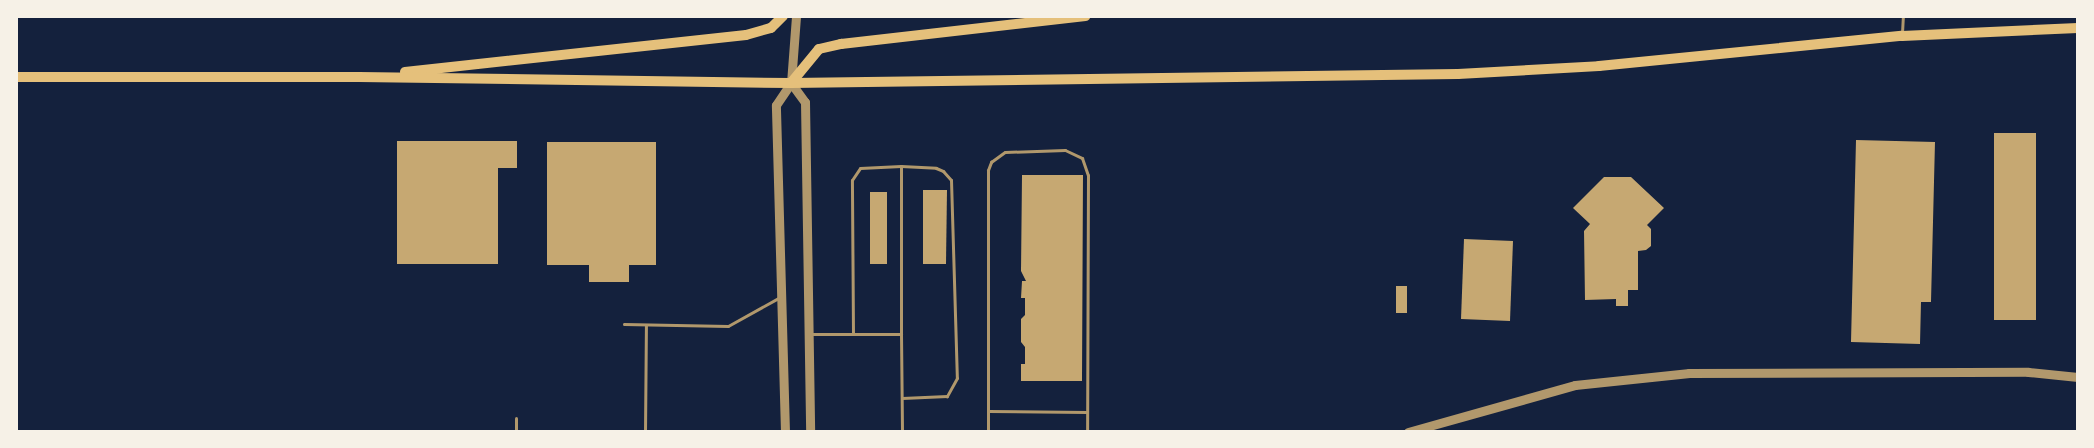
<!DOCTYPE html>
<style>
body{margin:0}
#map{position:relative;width:2094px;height:448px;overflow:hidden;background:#14213d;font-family:"PT Sans",sans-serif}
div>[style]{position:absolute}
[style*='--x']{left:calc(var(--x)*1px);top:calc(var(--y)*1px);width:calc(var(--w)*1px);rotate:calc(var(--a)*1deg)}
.building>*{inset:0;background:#c6a872}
.service>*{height:3px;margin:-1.5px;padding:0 1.5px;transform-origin:1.5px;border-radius:1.5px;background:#b1986c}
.tertiary>*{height:9px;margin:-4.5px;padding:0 4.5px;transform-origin:4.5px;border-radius:4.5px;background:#b1986c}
.primary>*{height:10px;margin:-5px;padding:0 5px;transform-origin:5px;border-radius:5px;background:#e5c07b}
span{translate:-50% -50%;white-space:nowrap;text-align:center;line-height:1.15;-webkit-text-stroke:4px #f6f1e7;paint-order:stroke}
.frame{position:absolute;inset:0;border:18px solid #f6f1e7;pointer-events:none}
</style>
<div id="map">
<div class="building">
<i style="clip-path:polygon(1994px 133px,2036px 133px,2036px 320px,1994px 320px)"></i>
<i style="clip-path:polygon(1856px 140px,1935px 142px,1931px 302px,1921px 302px,1920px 344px,1851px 342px)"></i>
<i style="clip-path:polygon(397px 141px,517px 141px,517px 168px,498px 168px,498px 264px,397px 264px)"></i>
<i style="clip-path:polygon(547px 142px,656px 142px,656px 265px,629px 265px,629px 282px,589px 282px,589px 265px,547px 265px)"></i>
<i style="clip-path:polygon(1022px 175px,1083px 175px,1082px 381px,1021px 381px,1021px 364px,1025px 364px,1025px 347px,1021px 342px,1021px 319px,1025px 315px,1025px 298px,1021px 298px,1022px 281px,1026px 281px,1021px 271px)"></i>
<i style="clip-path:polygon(1604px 177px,1631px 177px,1664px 208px,1647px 225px,1651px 229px,1651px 246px,1646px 250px,1638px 251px,1638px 290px,1628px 290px,1628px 306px,1616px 306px,1616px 299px,1585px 300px,1584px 231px,1590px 224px,1573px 208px)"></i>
<i style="clip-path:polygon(923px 190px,947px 190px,946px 264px,923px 264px)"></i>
<i style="clip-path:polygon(870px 192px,887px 192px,887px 264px,870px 264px)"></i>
<i style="clip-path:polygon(1464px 239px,1513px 241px,1510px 321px,1461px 319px)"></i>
<i style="clip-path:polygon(1396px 286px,1407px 286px,1407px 313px,1396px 313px)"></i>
</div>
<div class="service">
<i style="--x:1902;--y:33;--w:17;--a:-87"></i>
<i style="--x:901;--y:166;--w:35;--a:3"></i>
<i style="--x:936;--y:168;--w:8;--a:23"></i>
<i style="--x:943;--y:171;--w:12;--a:48"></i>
<i style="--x:951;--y:180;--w:198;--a:88.3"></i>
<i style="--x:957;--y:378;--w:21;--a:119"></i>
<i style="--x:947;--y:396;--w:45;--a:177.5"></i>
<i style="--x:624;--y:324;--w:104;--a:1.1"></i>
<i style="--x:728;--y:326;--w:60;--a:-29.1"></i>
<i style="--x:811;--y:334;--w:90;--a:0"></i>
<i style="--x:901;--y:334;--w:98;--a:89.4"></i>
<i style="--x:853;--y:334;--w:154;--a:-90.4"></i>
<i style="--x:852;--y:180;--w:14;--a:-56"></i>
<i style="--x:860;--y:168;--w:41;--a:-2.8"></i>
<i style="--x:901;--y:166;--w:168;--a:90"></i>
<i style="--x:988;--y:411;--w:99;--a:0.6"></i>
<i style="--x:516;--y:418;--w:14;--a:90"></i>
<i style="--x:645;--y:432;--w:107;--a:-89.5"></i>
<i style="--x:988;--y:432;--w:262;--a:-90"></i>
<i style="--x:988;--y:170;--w:9;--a:-69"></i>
<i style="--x:991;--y:162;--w:17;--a:-36"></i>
<i style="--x:1005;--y:152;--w:60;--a:-1.9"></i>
<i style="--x:1065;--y:150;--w:19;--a:25"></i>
<i style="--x:1082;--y:158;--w:18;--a:71"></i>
<i style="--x:1088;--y:175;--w:257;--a:90.2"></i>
</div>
<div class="tertiary">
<i style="--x:791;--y:83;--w:24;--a:54"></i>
<i style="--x:805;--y:102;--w:330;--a:89.1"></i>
<i style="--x:785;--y:432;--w:327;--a:-91.6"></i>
<i style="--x:776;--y:105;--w:27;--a:-56"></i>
<i style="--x:791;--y:83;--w:67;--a:-85.7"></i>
<i style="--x:1408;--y:432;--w:173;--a:-15.7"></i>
<i style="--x:1575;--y:385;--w:115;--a:-6"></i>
<i style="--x:1689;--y:373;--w:339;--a:-0.2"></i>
<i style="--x:2028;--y:372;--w:50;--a:5.7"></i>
</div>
<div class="primary">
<i style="--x:405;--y:72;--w:343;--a:-6.2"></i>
<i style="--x:746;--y:35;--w:26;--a:-16"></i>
<i style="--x:771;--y:28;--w:17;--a:-45"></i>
<i style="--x:16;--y:77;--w:343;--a:0"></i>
<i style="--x:359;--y:77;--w:432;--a:0.8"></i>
<i style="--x:791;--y:83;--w:667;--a:-0.77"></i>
<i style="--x:1458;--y:74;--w:141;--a:-3.2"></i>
<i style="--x:1599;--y:66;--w:304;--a:-5.7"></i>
<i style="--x:1902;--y:36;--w:176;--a:-2.6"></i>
<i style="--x:791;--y:83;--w:44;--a:-50.5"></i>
<i style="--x:819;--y:49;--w:23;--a:-13"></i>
<i style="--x:841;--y:44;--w:246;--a:-6.5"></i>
</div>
<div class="frame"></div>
</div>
